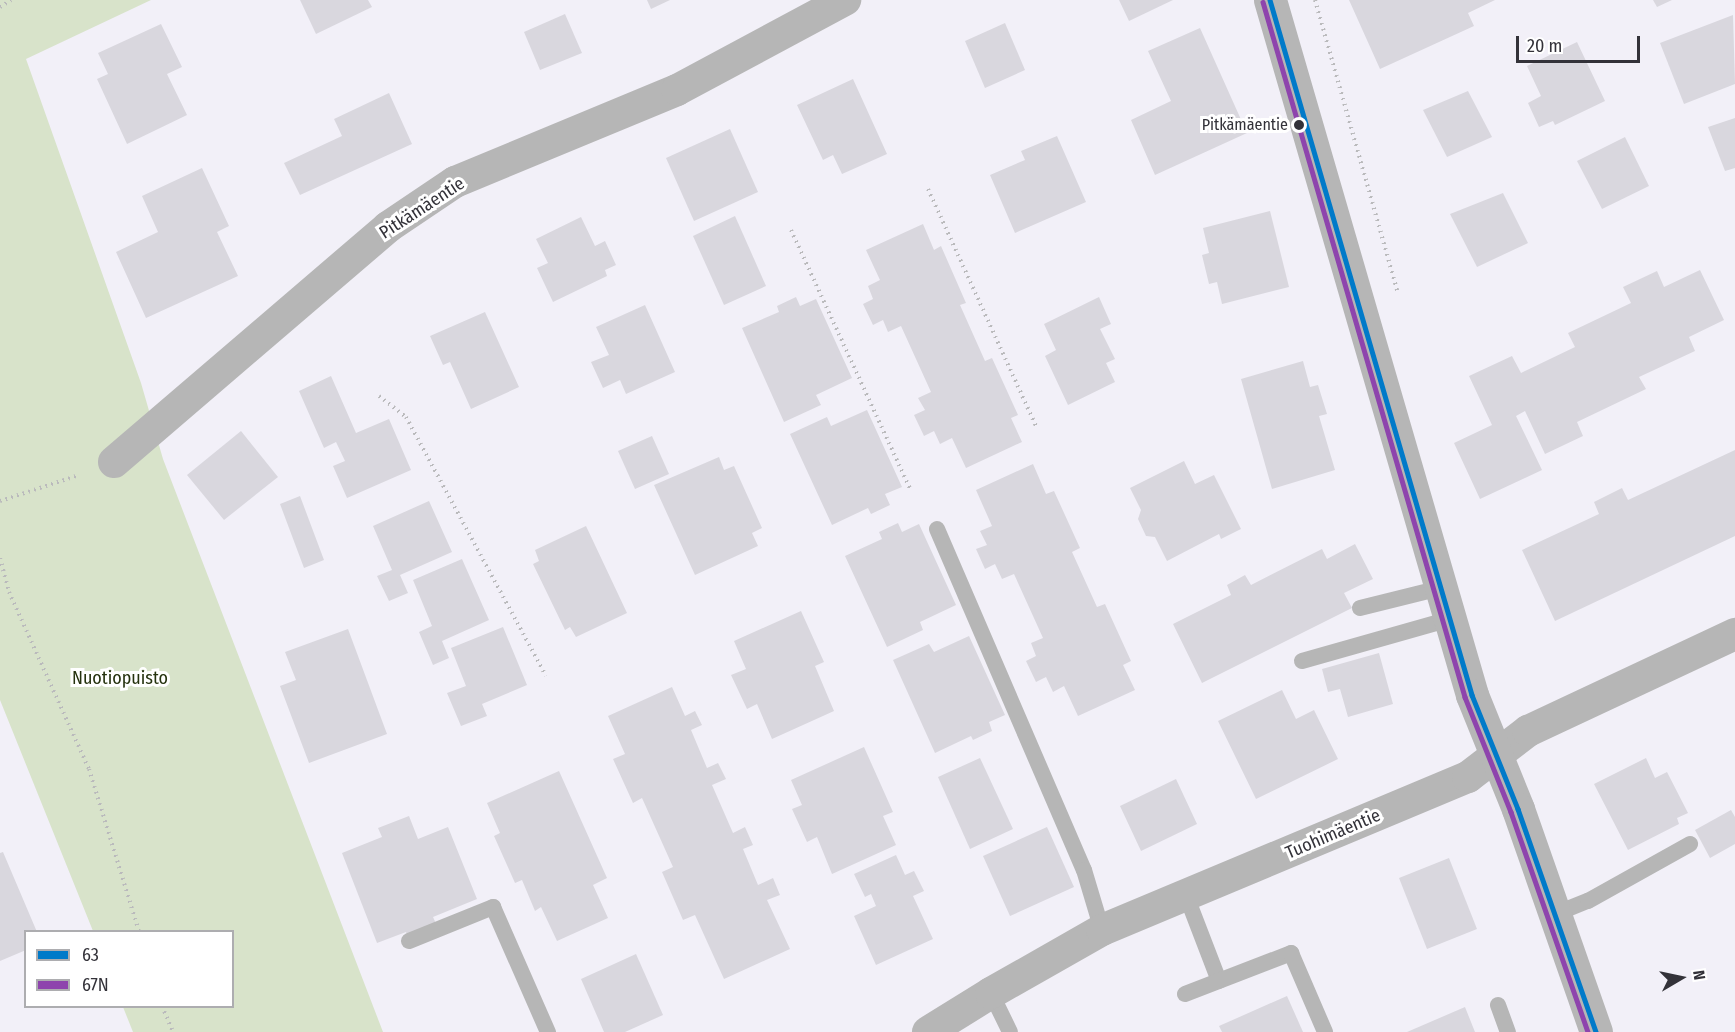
<!DOCTYPE html>
<meta charset="utf-8">
<style>
body{margin:0}
#map{position:relative;width:1735px;height:1032px;overflow:hidden;background:#f2f0f8;font-family:"Fira Sans Condensed",sans-serif}
div>[style]{position:absolute}
[style*='--x']{left:calc(var(--x)*1px);top:calc(var(--y)*1px);width:calc(var(--w)*1px);rotate:calc(var(--a)*1deg)}
.green>*{inset:0;background:#d8e3ca}
.building>*{inset:0;background:#d9d7de}
.path>*{height:4px;margin-top:-2px;transform-origin:0;background:repeating-linear-gradient(90deg,#bababc 0 1.5px,transparent 0 6px)}
.service>*{height:16px;margin:-8px;padding:0 8px;transform-origin:8px;border-radius:8px;background:#b6b6b6}
.minor>*{height:32px;margin:-16px;padding:0 16px;transform-origin:16px;border-radius:16px;background:#b6b6b6}
.tertiary>*{height:33px;margin:-16.5px;padding:0 16.5px;transform-origin:16.5px;border-radius:16.5px;background:#b6b6b6}
.bus-1>*{height:4.5px;margin:-2.25px;padding:0 2.25px;transform-origin:2.25px;border-radius:2.25px;background:#007ac9}
.bus-2>*{height:4.5px;margin:-2.25px;padding:0 2.25px;transform-origin:2.25px;border-radius:2.25px;background:#8e44ad}
.dots>*{width:16px;height:16px;translate:-50% -50%;box-sizing:border-box;border:3px solid #fff;border-radius:50%}
span{translate:-50% -50%;white-space:nowrap;text-align:center;line-height:1.15;-webkit-text-stroke:6px #fff;paint-order:stroke}
.bus-label{font-size:16px;color:#333239}
.right{translate:-100% -50%;text-align:right}
.street-label{font-size:18px;color:#333239}
.park-label{font-size:18px;color:#25320e}
.legend{position:absolute;left:24px;top:930px;width:210px;height:78px;box-sizing:border-box;background:#fff;border:2px solid #adadb0;margin:0;padding:8px 10px;list-style:none;font-size:18px;color:#333239}
.legend li{display:flex;align-items:center;gap:12px;height:30px}
.legend b{width:30px;border:2px solid #adadb0}
.north{position:absolute;left:1651px;top:948px;width:60px;height:60px;-webkit-text-stroke:4px #fff;paint-order:stroke;rotate:81deg;font-size:16px;font-weight:700;line-height:24px;text-align:center;color:#333239}
.north::after{content:'';display:block;margin:auto;width:21px;height:27px;background:#333239;clip-path:polygon(50% 0,100% 100%,50% 72%,0 100%)}
.scale{position:absolute;left:1516px;top:36px;width:124px;height:27px;box-sizing:border-box;border:3px solid #333239;border-top:0;padding-left:8px;font-size:18px;line-height:21px;white-space:nowrap;color:#333239;-webkit-text-stroke:4px #fff;paint-order:stroke}
</style>
<div id="map">
<div class="green">
<i style="clip-path:polygon(0 0,151px 0,26px 59px,141px 383px,163px 459px,383px 1032px,133px 1032px,123px 1007px,232px 1006px,232px 932px,93px 931px,0 700px)"></i>
</div>
<div class="building">
<i style="clip-path:polygon(300px 0,368px 0,372px 7px,316px 34px)"></i>
<i style="clip-path:polygon(647px 0,670px 0,651px 9px)"></i>
<i style="clip-path:polygon(1119px 0,1173px 0,1129px 21px)"></i>
<i style="clip-path:polygon(1349px 0,1495px 0,1468px 13px,1474px 26px,1380px 69px)"></i>
<i style="clip-path:polygon(1653px 0,1672px 0,1657px 7px)"></i>
<i style="clip-path:polygon(565px 14px,582px 53px,540px 70px,524px 32px)"></i>
<i style="clip-path:polygon(1733px 15px,1735px 84px,1684px 104px,1660px 43px)"></i>
<i style="clip-path:polygon(1005px 23px,1025px 70px,985px 88px,965px 41px)"></i>
<i style="clip-path:polygon(161px 24px,182px 67px,167px 74px,187px 115px,127px 144px,97px 79px,108px 74px,98px 53px)"></i>
<i style="clip-path:polygon(1200px 28px,1247px 133px,1155px 175px,1131px 120px,1171px 101px,1148px 51px)"></i>
<i style="clip-path:polygon(1577px 42px,1605px 101px,1555px 125px,1553px 121px,1539px 127px,1528px 103px,1541px 96px,1527px 66px)"></i>
<i style="clip-path:polygon(853px 79px,887px 154px,842px 174px,833px 155px,823px 160px,797px 105px)"></i>
<i style="clip-path:polygon(1468px 91px,1492px 137px,1447px 157px,1423px 110px)"></i>
<i style="clip-path:polygon(389px 93px,412px 144px,300px 195px,284px 163px,342px 136px,334px 119px)"></i>
<i style="clip-path:polygon(1735px 118px,1735px 168px,1725px 171px,1708px 127px)"></i>
<i style="clip-path:polygon(730px 129px,758px 192px,694px 221px,666px 158px)"></i>
<i style="clip-path:polygon(1057px 136px,1086px 202px,1015px 233px,990px 175px,1025px 160px,1021px 151px)"></i>
<i style="clip-path:polygon(1625px 137px,1649px 186px,1602px 209px,1577px 161px)"></i>
<i style="clip-path:polygon(202px 168px,229px 226px,217px 232px,238px 276px,146px 318px,116px 252px,158px 232px,142px 196px)"></i>
<i style="clip-path:polygon(1503px 193px,1528px 243px,1477px 267px,1450px 214px)"></i>
<i style="clip-path:polygon(1270px 211px,1289px 287px,1222px 304px,1217px 282px,1209px 284px,1202px 255px,1209px 253px,1203px 228px)"></i>
<i style="clip-path:polygon(735px 216px,766px 286px,724px 305px,693px 236px)"></i>
<i style="clip-path:polygon(581px 217px,595px 246px,605px 241px,616px 265px,605px 270px,607px 276px,553px 302px,537px 268px,548px 263px,536px 239px)"></i>
<i style="clip-path:polygon(923px 224px,934px 250px,941px 246px,966px 303px,960px 305px,985px 361px,992px 358px,1018px 415px,1011px 418px,1022px 442px,966px 468px,952px 438px,940px 444px,934px 431px,924px 436px,914px 415px,925px 410px,918px 398px,931px 392px,901px 326px,888px 332px,883px 320px,873px 325px,863px 304px,873px 299px,868px 286px,880px 280px,866px 250px)"></i>
<i style="clip-path:polygon(1700px 270px,1724px 320px,1689px 337px,1695px 351px,1639px 377px,1646px 389px,1577px 422px,1583px 436px,1545px 454px,1525px 411px,1516px 416px,1542px 470px,1480px 499px,1454px 443px,1492px 425px,1469px 376px,1512px 356px,1521px 373px,1575px 347px,1568px 333px,1631px 303px,1623px 287px,1657px 271px,1664px 287px)"></i>
<i style="clip-path:polygon(796px 297px,800px 306px,816px 299px,852px 378px,816px 395px,821px 405px,784px 422px,742px 328px,779px 312px,777px 306px)"></i>
<i style="clip-path:polygon(1099px 297px,1111px 324px,1100px 329px,1115px 359px,1106px 363px,1115px 382px,1068px 405px,1045px 356px,1056px 350px,1044px 324px)"></i>
<i style="clip-path:polygon(645px 305px,675px 372px,626px 394px,620px 380px,603px 388px,591px 362px,609px 355px,596px 327px)"></i>
<i style="clip-path:polygon(485px 312px,519px 387px,471px 409px,450px 362px,443px 365px,430px 336px)"></i>
<i style="clip-path:polygon(1303px 361px,1310px 387px,1318px 385px,1327px 414px,1319px 416px,1335px 470px,1272px 489px,1241px 379px)"></i>
<i style="clip-path:polygon(331px 376px,356px 433px,389px 419px,411px 470px,347px 498px,333px 466px,345px 461px,336px 442px,324px 448px,299px 391px)"></i>
<i style="clip-path:polygon(867px 410px,902px 487px,885px 494px,890px 505px,871px 514px,868px 508px,832px 525px,790px 434px,827px 417px,831px 426px)"></i>
<i style="clip-path:polygon(241px 431px,278px 477px,224px 520px,187px 475px)"></i>
<i style="clip-path:polygon(652px 436px,669px 474px,635px 489px,618px 451px)"></i>
<i style="clip-path:polygon(1735px 450px,1735px 536px,1555px 621px,1522px 550px,1599px 514px,1594px 502px,1622px 488px,1628px 500px)"></i>
<i style="clip-path:polygon(719px 457px,724px 470px,734px 466px,762px 528px,752px 533px,758px 546px,695px 575px,654px 485px)"></i>
<i style="clip-path:polygon(1184px 461px,1195px 484px,1214px 475px,1241px 529px,1221px 539px,1219px 534px,1167px 561px,1155px 537px,1146px 536px,1138px 519px,1141px 510px,1130px 488px)"></i>
<i style="clip-path:polygon(1033px 464px,1046px 494px,1054px 491px,1080px 548px,1072px 552px,1097px 607px,1105px 604px,1131px 661px,1123px 665px,1135px 690px,1078px 716px,1064px 686px,1053px 692px,1046px 677px,1036px 682px,1026px 661px,1036px 656px,1031px 643px,1043px 638px,1014px 574px,1002px 579px,995px 564px,985px 569px,976px 549px,987px 545px,980px 531px,992px 526px,976px 490px)"></i>
<i style="clip-path:polygon(300px 496px,324px 560px,304px 568px,280px 504px)"></i>
<i style="clip-path:polygon(429px 501px,452px 552px,400px 575px,408px 593px,389px 601px,377px 576px,392px 570px,373px 526px)"></i>
<i style="clip-path:polygon(898px 523px,902px 532px,919px 524px,956px 605px,920px 622px,923px 630px,887px 647px,845px 556px,882px 539px,879px 532px)"></i>
<i style="clip-path:polygon(586px 526px,627px 613px,576px 637px,570px 627px,565px 630px,533px 564px,539px 561px,535px 550px)"></i>
<i style="clip-path:polygon(1355px 544px,1373px 579px,1344px 593px,1352px 608px,1202px 683px,1173px 624px,1231px 595px,1227px 585px,1245px 575px,1251px 585px,1322px 549px,1327px 559px)"></i>
<i style="clip-path:polygon(462px 559px,489px 620px,442px 641px,449px 658px,433px 665px,419px 632px,432px 626px,413px 580px)"></i>
<i style="clip-path:polygon(801px 611px,824px 662px,815px 666px,834px 711px,772px 739px,757px 704px,747px 709px,731px 675px,746px 669px,734px 641px)"></i>
<i style="clip-path:polygon(503px 627px,527px 685px,482px 704px,487px 716px,461px 726px,447px 693px,466px 686px,451px 648px)"></i>
<i style="clip-path:polygon(348px 629px,387px 734px,309px 763px,280px 686px,296px 680px,285px 652px)"></i>
<i style="clip-path:polygon(969px 636px,1005px 715px,989px 722px,992px 731px,973px 740px,971px 736px,935px 753px,893px 660px,929px 644px,934px 652px)"></i>
<i style="clip-path:polygon(1379px 653px,1393px 704px,1348px 717px,1340px 689px,1328px 692px,1322px 669px)"></i>
<i style="clip-path:polygon(672px 687px,685px 716px,695px 711px,702px 725px,691px 730px,707px 768px,718px 763px,726px 779px,712px 785px,733px 833px,745px 827px,753px 845px,743px 849px,758px 885px,773px 878px,780px 895px,767px 900px,790px 949px,724px 979px,695px 915px,683px 920px,662px 872px,673px 867px,642px 798px,633px 803px,613px 759px,625px 754px,608px 716px)"></i>
<i style="clip-path:polygon(1282px 690px,1296px 719px,1314px 710px,1338px 759px,1256px 799px,1218px 721px)"></i>
<i style="clip-path:polygon(864px 747px,893px 812px,883px 816px,896px 845px,832px 874px,817px 837px,807px 842px,792px 809px,802px 805px,791px 780px)"></i>
<i style="clip-path:polygon(980px 758px,1013px 829px,970px 849px,938px 777px)"></i>
<i style="clip-path:polygon(1646px 758px,1655px 778px,1667px 772px,1688px 813px,1677px 818px,1679px 824px,1628px 850px,1594px 784px)"></i>
<i style="clip-path:polygon(559px 771px,607px 878px,593px 885px,608px 918px,557px 941px,541px 907px,535px 911px,522px 880px,515px 883px,494px 836px,500px 833px,487px 803px)"></i>
<i style="clip-path:polygon(1176px 779px,1197px 824px,1141px 851px,1120px 806px)"></i>
<i style="clip-path:polygon(1731px 810px,1735px 817px,1735px 844px,1710px 858px,1695px 830px)"></i>
<i style="clip-path:polygon(409px 816px,418px 839px,448px 827px,477px 899px,433px 917px,438px 928px,409px 940px,406px 932px,377px 943px,342px 853px,382px 837px,378px 828px)"></i>
<i style="clip-path:polygon(1047px 827px,1074px 887px,1010px 916px,983px 856px)"></i>
<i style="clip-path:polygon(3px 852px,37px 932px,26px 932px,26px 950px,0 961px,0 853px)"></i>
<i style="clip-path:polygon(896px 855px,905px 875px,914px 871px,924px 891px,913px 896px,933px 939px,876px 965px,854px 916px,876px 906px,871px 894px,865px 897px,854px 874px)"></i>
<i style="clip-path:polygon(1449px 858px,1477px 929px,1427px 949px,1399px 878px)"></i>
<i style="clip-path:polygon(636px 954px,663px 1015px,625px 1032px,604px 1032px,581px 979px)"></i>
<i style="clip-path:polygon(1287px 996px,1303px 1032px,1222px 1032px,1219px 1026px)"></i>
<i style="clip-path:polygon(1465px 1007px,1475px 1032px,1407px 1032px)"></i>
</div>
<div class="path">
<i style="--x:1315;--y:0;--w:305;--a:74.2"></i>
<i style="--x:0;--y:7;--w:13;--a:-32"></i>
<i style="--x:928;--y:189;--w:260;--a:65.5"></i>
<i style="--x:791;--y:230;--w:285;--a:65.3"></i>
<i style="--x:379;--y:396;--w:34;--a:38"></i>
<i style="--x:406;--y:417;--w:294;--a:61.6"></i>
<i style="--x:0;--y:501;--w:83;--a:-18.2"></i>
<i style="--x:0;--y:558;--w:35;--a:75"></i>
<i style="--x:9;--y:592;--w:194;--a:65.7"></i>
<i style="--x:89;--y:769;--w:170;--a:72.9"></i>
<i style="--x:162;--y:1006;--w:28;--a:67"></i>
</div>
<div class="service">
<i style="--x:937;--y:529;--w:371;--a:66.7"></i>
<i style="--x:1084;--y:870;--w:63;--a:73.3"></i>
<i style="--x:1360;--y:608;--w:83;--a:-13.9"></i>
<i style="--x:1302;--y:661;--w:154;--a:-15.8"></i>
<i style="--x:1186;--y:895;--w:92;--a:69"></i>
<i style="--x:1555;--y:914;--w:35;--a:-22"></i>
<i style="--x:1588;--y:901;--w:117;--a:-29.2"></i>
<i style="--x:409;--y:941;--w:91;--a:-22"></i>
<i style="--x:493;--y:907;--w:137;--a:66.3"></i>
<i style="--x:991;--y:993;--w:43;--a:64"></i>
<i style="--x:1185;--y:994;--w:114;--a:-21.1"></i>
<i style="--x:1291;--y:953;--w:86;--a:66.7"></i>
<i style="--x:1498;--y:1005;--w:29;--a:70"></i>
</div>
<div class="minor">
<i style="--x:114;--y:462;--w:361;--a:-40.6"></i>
<i style="--x:388;--y:227;--w:81;--a:-33.9"></i>
<i style="--x:455;--y:182;--w:240;--a:-22.5"></i>
<i style="--x:677;--y:90;--w:191;--a:-28.2"></i>
<i style="--x:928;--y:1032;--w:74;--a:-31.8"></i>
<i style="--x:991;--y:993;--w:128;--a:-29.6"></i>
<i style="--x:1102;--y:930;--w:397;--a:-22.7"></i>
<i style="--x:1468;--y:777;--w:76;--a:-37.5"></i>
<i style="--x:1528;--y:731;--w:229;--a:-25.1"></i>
</div>
<div class="tertiary">
<i style="--x:1270;--y:0;--w:724;--a:73.79"></i>
<i style="--x:1472;--y:695;--w:123;--a:68"></i>
<i style="--x:1518;--y:809;--w:236;--a:70.7"></i>
</div>
<div class="bus-1">
<i style="--x:1270;--y:0;--w:724;--a:73.79"></i>
<i style="--x:1472;--y:695;--w:123;--a:68"></i>
<i style="--x:1518;--y:809;--w:236;--a:70.7"></i>
</div>
<div class="bus-2">
<i style="--x:1263;--y:2;--w:724;--a:73.79"></i>
<i style="--x:1465;--y:697;--w:124;--a:68.2"></i>
<i style="--x:1511;--y:812;--w:233;--a:70.7"></i>
</div>
<div class="dots">
<i style="left:1299px;top:125px;background:#333239"></i>
</div>
<div class="bus-label">
<span class="right" style="left:1288px;top:125px">Pitkämäentie</span>
</div>
<div class="street-label">
<span style="left:422px;top:208px;rotate:-33deg">Pitkämäentie</span>
<span style="left:1333px;top:834px;rotate:-23deg">Tuohimäentie</span>
</div>
<div class="park-label">
<span style="left:120px;top:678px">Nuotiopuisto</span>
</div>
<ul class="legend">
<li><b style="height:8px;background:#007ac9"></b>63</li>
<li><b style="height:8px;background:#8e44ad"></b>67N</li>
</ul>
<div class="north">N</div>
<div class="scale">20 m</div>
</div>
